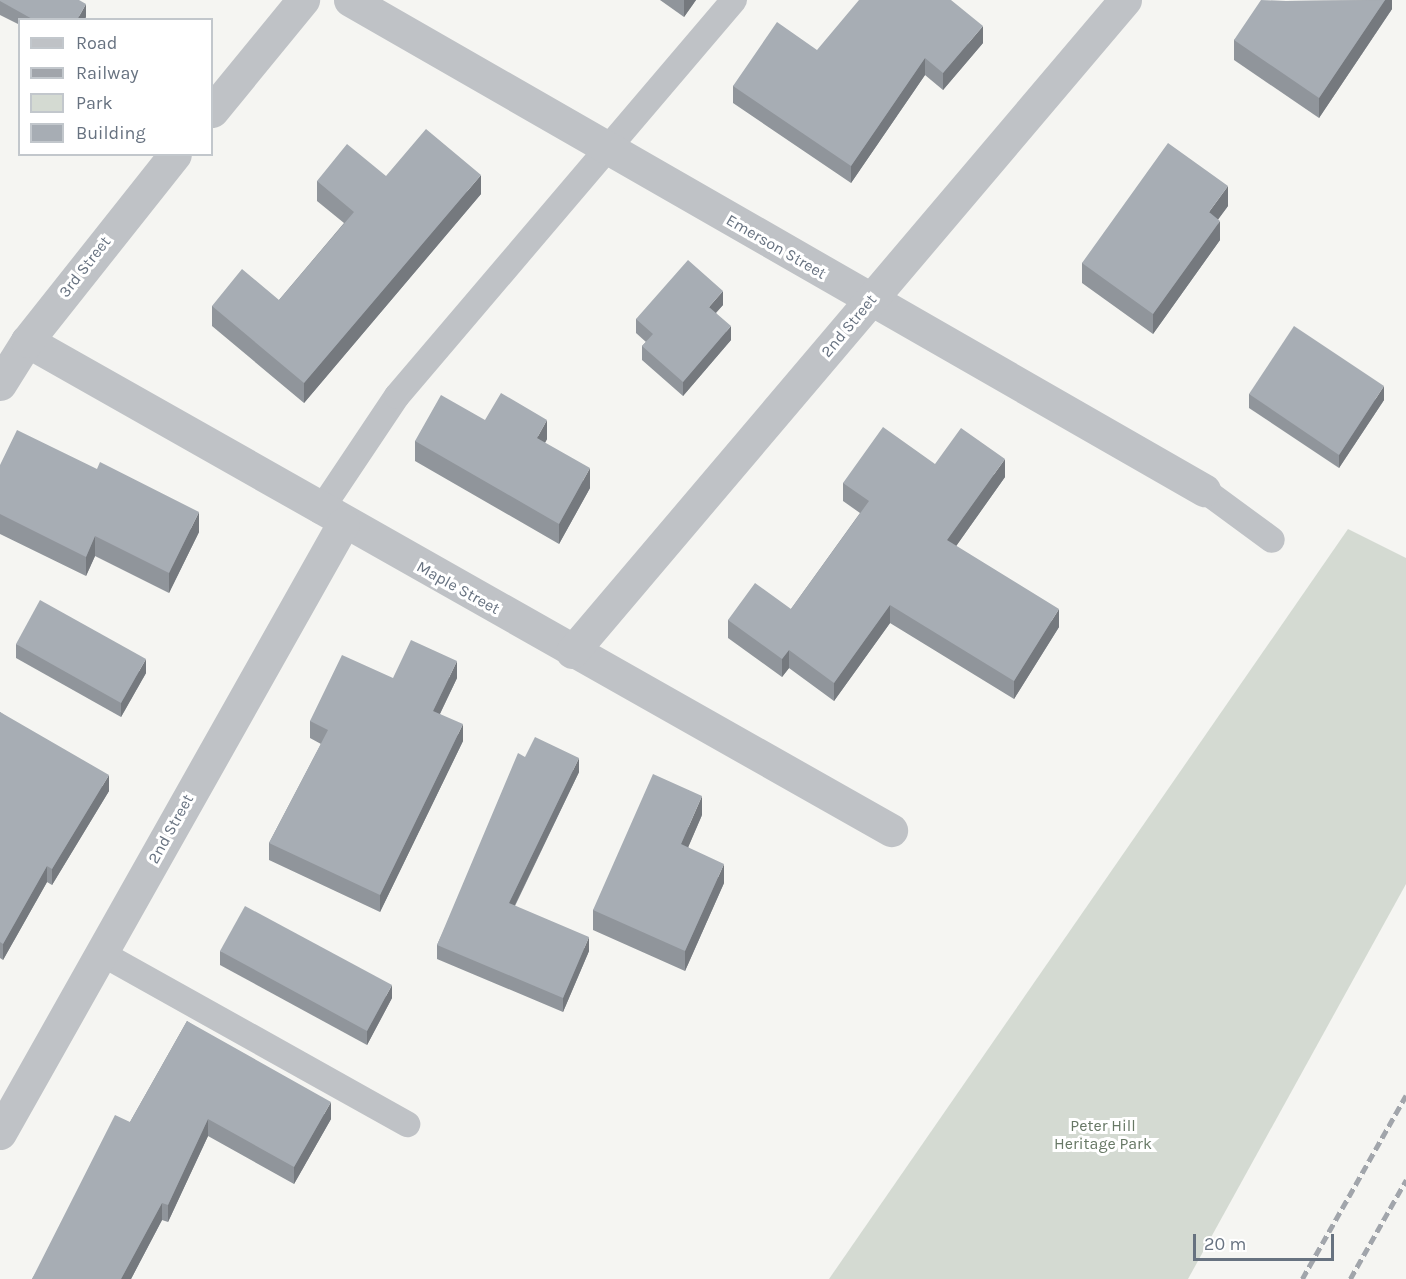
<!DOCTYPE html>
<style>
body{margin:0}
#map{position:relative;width:1406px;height:1279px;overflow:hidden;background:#f5f5f2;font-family:Karla,sans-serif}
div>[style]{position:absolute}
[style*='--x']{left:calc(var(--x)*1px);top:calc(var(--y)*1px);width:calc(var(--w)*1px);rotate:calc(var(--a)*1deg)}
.green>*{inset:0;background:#d4dad2}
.service>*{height:26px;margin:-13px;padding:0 13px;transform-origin:13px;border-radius:13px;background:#bfc2c6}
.minor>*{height:33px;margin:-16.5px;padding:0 16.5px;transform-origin:16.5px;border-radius:16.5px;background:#bfc2c6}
.rail>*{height:4.5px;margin-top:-2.25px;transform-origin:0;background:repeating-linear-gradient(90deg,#a1a5ab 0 9px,transparent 0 13.5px)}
.wall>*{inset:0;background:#90959b}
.shaded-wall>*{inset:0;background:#75797e}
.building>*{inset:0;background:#a7adb4}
span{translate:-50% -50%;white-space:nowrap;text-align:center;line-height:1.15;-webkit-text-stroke:6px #fff;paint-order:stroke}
.street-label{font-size:16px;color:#677280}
.park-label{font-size:16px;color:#677865}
.legend{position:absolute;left:18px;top:18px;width:195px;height:138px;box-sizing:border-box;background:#fff;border:2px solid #c2c7cc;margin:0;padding:8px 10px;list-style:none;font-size:18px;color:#677280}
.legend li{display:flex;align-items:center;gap:12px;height:30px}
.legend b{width:30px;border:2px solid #c2c7cc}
.scale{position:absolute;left:1193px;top:1234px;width:141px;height:27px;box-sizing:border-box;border:3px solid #677280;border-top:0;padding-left:8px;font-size:18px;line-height:21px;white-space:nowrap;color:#677280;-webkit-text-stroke:4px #fff;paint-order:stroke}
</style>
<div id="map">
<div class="green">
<i style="clip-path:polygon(1348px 529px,1406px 558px,1406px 884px,1188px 1279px,829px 1279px)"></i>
</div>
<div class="service">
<i style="--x:1204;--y:490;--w:84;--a:36.3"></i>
<i style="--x:320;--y:511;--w:138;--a:-56.2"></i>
<i style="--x:397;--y:396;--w:520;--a:-49.6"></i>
<i style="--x:101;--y:953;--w:351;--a:29.2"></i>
</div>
<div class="minor">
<i style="--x:350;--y:0;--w:985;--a:29.85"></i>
<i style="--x:212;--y:111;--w:144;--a:-50.7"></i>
<i style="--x:27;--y:341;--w:993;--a:29.51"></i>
<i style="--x:0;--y:384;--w:51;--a:-57.9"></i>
<i style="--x:27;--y:341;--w:238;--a:-51.6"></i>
<i style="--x:572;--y:652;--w:855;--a:-49.7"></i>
<i style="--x:0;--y:1133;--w:699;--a:-60.61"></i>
</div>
<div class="rail">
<i style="--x:1302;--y:1279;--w:211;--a:-60.5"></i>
<i style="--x:1350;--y:1279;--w:114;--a:-60.5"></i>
</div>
<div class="wall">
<i style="clip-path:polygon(0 0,86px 17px,84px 20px,20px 20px,20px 25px,0 15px)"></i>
<i style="clip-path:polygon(660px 0,696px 0,684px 17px)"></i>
<i style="clip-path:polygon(1392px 0,1392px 9px,1319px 118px,1234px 60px,1234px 40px,1286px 1px)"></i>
<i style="clip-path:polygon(983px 43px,943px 90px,925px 75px,851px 183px,733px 103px,733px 86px,817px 50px)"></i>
<i style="clip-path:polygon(386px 176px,481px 194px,304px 403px,212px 326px,212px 306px,279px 300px,344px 223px,317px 201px,317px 181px)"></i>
<i style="clip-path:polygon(1228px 206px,1218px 219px,1220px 240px,1153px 334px,1082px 283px,1082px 263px)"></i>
<i style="clip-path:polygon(723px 305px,716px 313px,731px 340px,683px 396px,642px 360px,642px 346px,646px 342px,636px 333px,636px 319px)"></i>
<i style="clip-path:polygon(1249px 394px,1384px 400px,1339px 468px,1249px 408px)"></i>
<i style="clip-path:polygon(485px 420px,547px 439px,545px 443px,590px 488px,559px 544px,415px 461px,415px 441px)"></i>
<i style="clip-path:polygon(935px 464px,1005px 477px,956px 546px,1059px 627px,1014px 699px,890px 623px,834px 701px,789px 668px,782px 677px,728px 638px,728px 620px,791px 609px,860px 513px,843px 501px,843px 483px)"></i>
<i style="clip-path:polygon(0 465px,199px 532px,169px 593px,95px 556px,86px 576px,0 534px)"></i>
<i style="clip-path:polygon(16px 644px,146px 673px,121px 717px,16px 658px)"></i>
<i style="clip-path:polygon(393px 678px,457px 678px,440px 714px,463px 741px,380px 912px,269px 860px,269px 843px,321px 744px,310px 738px,310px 721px)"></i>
<i style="clip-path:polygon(0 712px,109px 791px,52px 885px,47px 882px,3px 960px,0 958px)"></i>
<i style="clip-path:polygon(525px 757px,579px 772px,515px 906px,589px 951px,563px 1012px,437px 959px,437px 945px)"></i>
<i style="clip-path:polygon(702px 815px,688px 847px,724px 883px,685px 971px,593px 930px,593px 910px)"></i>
<i style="clip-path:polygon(220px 951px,392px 998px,367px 1045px,220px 965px)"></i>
<i style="clip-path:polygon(187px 1021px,331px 1119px,294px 1184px,208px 1136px,168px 1222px,162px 1220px,131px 1279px,32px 1279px,130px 1122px)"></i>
</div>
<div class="shaded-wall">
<i style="clip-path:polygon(684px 0,696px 0,684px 17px)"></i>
<i style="clip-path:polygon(1385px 0,1392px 0,1392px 9px,1319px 118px,1319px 98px)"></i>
<i style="clip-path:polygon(86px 4px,86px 17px,84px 20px,77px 20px)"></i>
<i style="clip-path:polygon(983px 26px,983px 43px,943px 90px,943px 73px)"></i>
<i style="clip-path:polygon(925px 58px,925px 75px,851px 183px,851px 166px)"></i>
<i style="clip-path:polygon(481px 175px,481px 194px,304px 403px,304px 383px)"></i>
<i style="clip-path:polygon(1228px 186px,1228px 206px,1209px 232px,1209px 212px)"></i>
<i style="clip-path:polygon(1220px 221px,1220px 240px,1153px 334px,1153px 314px)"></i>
<i style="clip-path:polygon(723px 291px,723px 305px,709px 320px,709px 307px)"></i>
<i style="clip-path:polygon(731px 326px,731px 340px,683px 396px,683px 382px)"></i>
<i style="clip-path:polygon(1384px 386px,1384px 400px,1339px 468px,1339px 455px)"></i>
<i style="clip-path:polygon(547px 420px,547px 439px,537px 457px,537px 438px)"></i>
<i style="clip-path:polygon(1005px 459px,1005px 477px,947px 559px,947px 540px)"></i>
<i style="clip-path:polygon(590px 468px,590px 488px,559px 544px,559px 524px)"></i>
<i style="clip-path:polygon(199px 512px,199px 532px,169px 593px,169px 573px)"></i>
<i style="clip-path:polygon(95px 536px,95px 556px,86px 576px,86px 557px)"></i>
<i style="clip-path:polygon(890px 605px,890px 623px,834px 701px,834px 683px)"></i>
<i style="clip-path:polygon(1059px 609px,1059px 627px,1014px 699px,1014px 681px)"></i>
<i style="clip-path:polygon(789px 650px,789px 668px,782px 677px,782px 659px)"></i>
<i style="clip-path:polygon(146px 659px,146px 673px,121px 717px,121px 703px)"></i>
<i style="clip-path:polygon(457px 661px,457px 678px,433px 728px,433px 711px)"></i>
<i style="clip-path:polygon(463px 724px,463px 741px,380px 912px,380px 895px)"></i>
<i style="clip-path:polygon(579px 758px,579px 772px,509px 917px,509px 903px)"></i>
<i style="clip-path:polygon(109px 775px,109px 791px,52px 885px,52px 869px)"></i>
<i style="clip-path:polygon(702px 796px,702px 815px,681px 864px,681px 844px)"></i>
<i style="clip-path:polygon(724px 864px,724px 883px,685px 971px,685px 951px)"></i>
<i style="clip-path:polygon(47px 866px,47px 882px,3px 960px,3px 944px)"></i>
<i style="clip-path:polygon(589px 937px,589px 951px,563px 1012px,563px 998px)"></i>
<i style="clip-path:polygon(392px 985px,392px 998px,367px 1045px,367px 1031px)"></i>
<i style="clip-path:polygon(331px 1102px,331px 1119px,294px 1184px,294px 1167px)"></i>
<i style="clip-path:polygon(208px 1119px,208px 1136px,168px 1222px,168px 1205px)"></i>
<i style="clip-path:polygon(162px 1203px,162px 1220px,131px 1279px,121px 1279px)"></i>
</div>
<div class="building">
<i style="clip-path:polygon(0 0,79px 0,86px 4px,77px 20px,34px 20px,0 1px)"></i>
<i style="clip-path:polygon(859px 0,951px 0,983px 26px,943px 73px,925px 58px,851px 166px,733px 86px,777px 22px,817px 50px)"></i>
<i style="clip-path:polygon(1261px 0,1286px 1px,1385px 0,1319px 98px,1234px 40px)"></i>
<i style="clip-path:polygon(426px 129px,481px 175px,304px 383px,212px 306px,242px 269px,279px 300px,354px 212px,317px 181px,347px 144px,386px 176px)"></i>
<i style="clip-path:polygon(1168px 143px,1228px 186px,1209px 212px,1220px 221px,1153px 314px,1082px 263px)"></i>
<i style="clip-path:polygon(688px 260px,723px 291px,709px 307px,731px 326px,683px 382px,642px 346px,653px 334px,636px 319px)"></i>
<i style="clip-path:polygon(1294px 326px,1384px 386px,1339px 455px,1249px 394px)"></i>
<i style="clip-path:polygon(501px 393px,547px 420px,537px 438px,590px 468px,559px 524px,415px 441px,441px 395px,485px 420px)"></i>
<i style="clip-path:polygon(883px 427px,935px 464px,961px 428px,1005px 459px,947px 540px,1059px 609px,1014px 681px,890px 605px,834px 683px,789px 650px,782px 659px,728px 620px,755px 583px,791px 609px,869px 501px,843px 483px)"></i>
<i style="clip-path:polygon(17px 430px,97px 469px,100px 462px,199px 512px,169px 573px,95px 536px,86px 557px,0 514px,0 465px)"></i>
<i style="clip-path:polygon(40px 600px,146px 659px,121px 703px,16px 644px)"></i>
<i style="clip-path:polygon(411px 640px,457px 661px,433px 711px,463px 724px,380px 895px,269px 843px,328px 730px,310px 721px,342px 655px,393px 678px)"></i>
<i style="clip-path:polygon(0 712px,109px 775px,52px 869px,47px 866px,3px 944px,0 942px)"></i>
<i style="clip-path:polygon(535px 737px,579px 758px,509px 903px,589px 937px,563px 998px,437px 945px,518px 753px,525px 757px)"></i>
<i style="clip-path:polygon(653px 774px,702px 796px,681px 844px,724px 864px,685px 951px,593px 910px)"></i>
<i style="clip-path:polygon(245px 906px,392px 985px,367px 1031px,220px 951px)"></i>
<i style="clip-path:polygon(187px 1021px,331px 1102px,294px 1167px,208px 1119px,168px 1205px,162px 1203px,121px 1279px,32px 1279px,115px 1115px,130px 1122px)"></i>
</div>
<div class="street-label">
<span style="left:776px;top:247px;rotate:30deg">Emerson Street</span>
<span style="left:85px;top:267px;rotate:-52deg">3rd Street</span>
<span style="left:849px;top:326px;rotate:-50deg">2nd Street</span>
<span style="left:458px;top:588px;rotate:29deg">Maple Street</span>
<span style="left:171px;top:829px;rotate:-61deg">2nd Street</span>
</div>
<div class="park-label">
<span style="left:1103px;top:1135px">Peter Hill<br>Heritage Park</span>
</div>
<ul class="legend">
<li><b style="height:8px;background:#bfc2c6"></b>Road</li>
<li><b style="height:8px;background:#a1a5ab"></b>Railway</li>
<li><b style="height:16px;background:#d4dad2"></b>Park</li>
<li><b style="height:16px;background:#a7adb4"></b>Building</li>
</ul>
<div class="scale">20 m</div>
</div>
